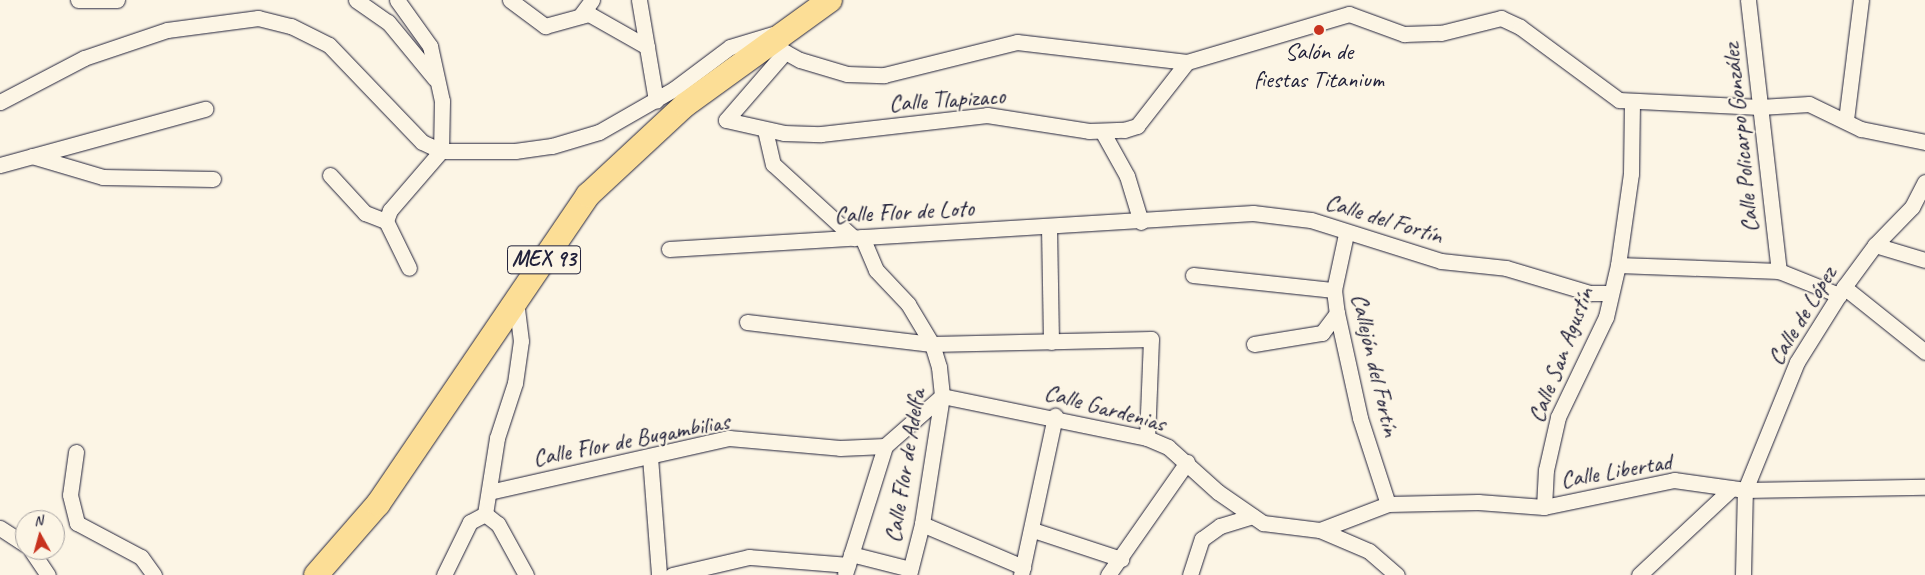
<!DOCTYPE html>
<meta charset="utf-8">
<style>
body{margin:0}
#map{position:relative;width:1925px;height:575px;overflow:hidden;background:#fcf5e5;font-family:Caveat,sans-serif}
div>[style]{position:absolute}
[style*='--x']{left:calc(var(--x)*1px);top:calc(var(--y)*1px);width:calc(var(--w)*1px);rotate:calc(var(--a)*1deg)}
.roads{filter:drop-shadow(0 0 1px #22223b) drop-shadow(0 0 1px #22223b)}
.minor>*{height:15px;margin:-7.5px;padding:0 7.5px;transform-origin:7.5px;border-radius:7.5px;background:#fcf5e5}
.primary>*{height:24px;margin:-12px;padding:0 12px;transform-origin:12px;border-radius:12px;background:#fcde96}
.dots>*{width:14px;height:14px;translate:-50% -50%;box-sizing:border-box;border:2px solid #fcf5e5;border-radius:50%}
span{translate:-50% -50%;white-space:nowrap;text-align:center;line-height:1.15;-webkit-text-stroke:4px #fcf5e5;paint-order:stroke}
.shield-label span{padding:1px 4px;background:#fcf5e5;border:1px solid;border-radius:4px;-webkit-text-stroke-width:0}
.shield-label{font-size:22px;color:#22223b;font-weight:700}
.poi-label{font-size:24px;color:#22223b}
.street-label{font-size:24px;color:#22223b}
.north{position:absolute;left:15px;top:510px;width:50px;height:50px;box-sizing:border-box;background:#fcf5e5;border:1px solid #a5a1a1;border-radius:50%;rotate:353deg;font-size:14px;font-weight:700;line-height:20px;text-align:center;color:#22223b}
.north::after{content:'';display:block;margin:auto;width:18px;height:22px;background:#c8321e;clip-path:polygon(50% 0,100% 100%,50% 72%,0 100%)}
</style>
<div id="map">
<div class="roads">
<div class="minor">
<i style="--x:78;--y:0;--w:39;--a:0"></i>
<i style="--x:356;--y:0;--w:39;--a:35"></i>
<i style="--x:388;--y:22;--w:74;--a:50.5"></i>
<i style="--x:397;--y:0;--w:57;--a:54.3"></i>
<i style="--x:430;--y:46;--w:56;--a:77.7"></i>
<i style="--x:442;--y:101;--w:50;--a:91.1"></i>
<i style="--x:441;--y:151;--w:78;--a:130.8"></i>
<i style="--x:390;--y:210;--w:12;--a:110"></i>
<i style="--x:386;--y:221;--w:52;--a:63.9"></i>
<i style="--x:510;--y:0;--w:44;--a:36.6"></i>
<i style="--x:545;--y:26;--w:46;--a:-15.3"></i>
<i style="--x:589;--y:14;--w:67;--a:29.6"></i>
<i style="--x:639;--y:0;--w:102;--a:80.4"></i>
<i style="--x:1748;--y:0;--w:273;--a:83.5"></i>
<i style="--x:580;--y:16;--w:20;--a:-53"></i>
<i style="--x:769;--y:43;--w:35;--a:29"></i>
<i style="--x:800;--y:60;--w:49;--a:16.6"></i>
<i style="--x:847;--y:74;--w:37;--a:2"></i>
<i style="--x:884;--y:75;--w:137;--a:-13.9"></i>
<i style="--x:1017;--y:42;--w:171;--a:6.7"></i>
<i style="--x:1187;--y:62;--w:169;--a:-16.5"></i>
<i style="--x:1349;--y:14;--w:59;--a:20"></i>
<i style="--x:1404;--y:34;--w:37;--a:-2"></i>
<i style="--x:1441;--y:33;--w:62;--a:-14"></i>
<i style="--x:1501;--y:18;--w:21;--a:25"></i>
<i style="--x:1520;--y:27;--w:123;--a:36.4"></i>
<i style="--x:1619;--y:100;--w:141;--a:2.8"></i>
<i style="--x:1760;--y:107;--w:49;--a:-3.5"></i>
<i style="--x:1809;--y:104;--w:58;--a:25.7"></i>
<i style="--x:1861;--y:129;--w:65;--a:11.5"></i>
<i style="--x:785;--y:52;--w:90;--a:130.9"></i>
<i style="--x:726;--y:120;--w:59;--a:12.6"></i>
<i style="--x:784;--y:133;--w:37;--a:2"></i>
<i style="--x:821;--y:134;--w:167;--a:-6.5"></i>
<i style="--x:987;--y:115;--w:103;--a:8.9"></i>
<i style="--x:1089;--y:131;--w:35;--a:-2"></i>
<i style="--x:1124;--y:130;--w:14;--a:-17"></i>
<i style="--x:1137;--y:126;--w:81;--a:-52"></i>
<i style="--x:0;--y:102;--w:95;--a:-27.6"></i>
<i style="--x:84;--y:58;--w:88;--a:-18.6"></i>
<i style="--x:167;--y:30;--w:92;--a:-7.5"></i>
<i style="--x:258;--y:18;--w:34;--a:14"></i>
<i style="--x:291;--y:26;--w:42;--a:26.6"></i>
<i style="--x:329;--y:45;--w:134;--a:46.2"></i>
<i style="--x:422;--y:142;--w:21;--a:25"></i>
<i style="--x:441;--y:151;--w:74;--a:0"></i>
<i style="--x:515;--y:151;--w:37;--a:-8"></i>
<i style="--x:552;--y:146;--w:49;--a:-16.6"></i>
<i style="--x:599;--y:132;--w:86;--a:-29.8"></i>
<i style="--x:674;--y:89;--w:70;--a:-36.9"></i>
<i style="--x:730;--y:47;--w:45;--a:-16.8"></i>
<i style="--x:1846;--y:120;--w:121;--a:-82.9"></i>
<i style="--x:765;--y:130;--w:35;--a:77"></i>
<i style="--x:773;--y:164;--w:110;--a:42.4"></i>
<i style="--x:1102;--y:131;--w:51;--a:60.9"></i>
<i style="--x:1127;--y:176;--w:48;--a:73.1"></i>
<i style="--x:32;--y:156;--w:74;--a:16.5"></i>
<i style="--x:103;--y:177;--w:110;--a:1"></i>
<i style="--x:0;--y:165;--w:213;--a:-15.3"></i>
<i style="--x:330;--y:175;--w:52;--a:47.4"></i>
<i style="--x:365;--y:213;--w:22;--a:21"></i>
<i style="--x:1049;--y:227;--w:115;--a:89"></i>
<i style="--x:1346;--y:234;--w:57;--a:102.1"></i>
<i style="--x:1334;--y:290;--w:23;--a:83"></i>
<i style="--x:1337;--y:313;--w:107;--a:77.6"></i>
<i style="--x:1360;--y:418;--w:90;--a:72"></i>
<i style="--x:862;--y:237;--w:36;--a:67"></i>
<i style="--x:876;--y:270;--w:47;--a:46.7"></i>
<i style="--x:908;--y:304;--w:47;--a:59"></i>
<i style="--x:932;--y:344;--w:24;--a:73"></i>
<i style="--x:939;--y:367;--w:29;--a:84"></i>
<i style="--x:942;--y:396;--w:130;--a:98.9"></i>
<i style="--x:922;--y:524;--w:53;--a:104.3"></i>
<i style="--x:1875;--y:245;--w:52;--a:16.7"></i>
<i style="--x:669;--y:249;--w:585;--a:-3.53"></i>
<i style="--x:1253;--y:213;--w:58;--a:6.9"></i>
<i style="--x:1311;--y:220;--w:136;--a:17.5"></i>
<i style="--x:1441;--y:261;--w:65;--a:6.1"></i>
<i style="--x:1506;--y:268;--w:88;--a:16.6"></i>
<i style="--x:1590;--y:293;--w:20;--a:0"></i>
<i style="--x:1618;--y:265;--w:161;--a:2.1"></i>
<i style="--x:1779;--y:271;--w:65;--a:21.8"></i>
<i style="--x:1193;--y:275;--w:142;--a:6.1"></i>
<i style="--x:1844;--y:287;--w:104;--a:38.7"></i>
<i style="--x:747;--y:322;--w:186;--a:6.8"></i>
<i style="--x:932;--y:344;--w:219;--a:-1.3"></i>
<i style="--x:1151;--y:339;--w:99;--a:92.3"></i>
<i style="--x:1254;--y:344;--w:69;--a:-9.2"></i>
<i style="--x:1322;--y:333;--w:25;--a:-53"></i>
<i style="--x:76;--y:452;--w:43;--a:97.9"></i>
<i style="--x:70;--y:495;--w:29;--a:76"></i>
<i style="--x:77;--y:523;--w:72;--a:28"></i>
<i style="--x:141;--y:557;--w:22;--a:54"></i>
<i style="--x:650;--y:457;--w:118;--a:85.6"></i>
<i style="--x:489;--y:492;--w:246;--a:-12.7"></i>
<i style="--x:729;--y:438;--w:111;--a:5.1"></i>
<i style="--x:840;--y:448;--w:45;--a:-2.5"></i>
<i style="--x:885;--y:446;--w:76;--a:-41.3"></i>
<i style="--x:942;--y:396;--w:209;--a:11.6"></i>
<i style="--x:1147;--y:438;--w:23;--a:23"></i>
<i style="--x:1168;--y:447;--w:67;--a:42"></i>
<i style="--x:1218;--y:492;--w:55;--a:34.6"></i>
<i style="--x:1263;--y:523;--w:57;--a:7"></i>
<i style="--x:1320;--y:530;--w:53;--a:23.2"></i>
<i style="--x:1369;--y:551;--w:37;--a:41"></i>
<i style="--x:1544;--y:507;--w:37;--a:-87"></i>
<i style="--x:1546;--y:470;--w:54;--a:-77.2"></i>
<i style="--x:1558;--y:417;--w:111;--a:-64.4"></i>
<i style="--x:1606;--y:317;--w:53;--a:-77"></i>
<i style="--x:1618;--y:265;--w:92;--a:-81.9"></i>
<i style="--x:1631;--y:174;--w:73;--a:-89.2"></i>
<i style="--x:485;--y:514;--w:77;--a:-81"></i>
<i style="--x:497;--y:438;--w:58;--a:-71.9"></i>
<i style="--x:515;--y:383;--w:42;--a:-81.9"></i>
<i style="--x:521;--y:341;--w:40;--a:-97.1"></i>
<i style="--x:485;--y:514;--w:16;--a:38"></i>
<i style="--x:498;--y:524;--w:58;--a:61.2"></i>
<i style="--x:922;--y:524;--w:110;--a:23.1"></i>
<i style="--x:0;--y:528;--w:30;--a:33"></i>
<i style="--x:1033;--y:530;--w:93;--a:18.2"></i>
<i style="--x:1320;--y:530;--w:73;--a:-20.9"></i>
<i style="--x:1388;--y:504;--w:90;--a:-1.3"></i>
<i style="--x:1478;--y:502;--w:66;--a:4.3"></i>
<i style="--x:1544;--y:507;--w:133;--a:-11.7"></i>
<i style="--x:1674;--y:480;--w:72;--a:8"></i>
<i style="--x:1745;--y:490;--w:180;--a:-1"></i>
<i style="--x:31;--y:550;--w:30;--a:56"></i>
<i style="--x:851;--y:554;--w:61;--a:14.3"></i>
<i style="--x:845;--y:574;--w:134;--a:-72.6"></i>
<i style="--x:444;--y:575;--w:59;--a:-63.9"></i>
<i style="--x:470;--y:522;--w:17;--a:-28"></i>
<i style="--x:672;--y:575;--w:79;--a:-13.2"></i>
<i style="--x:749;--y:557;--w:99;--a:4.6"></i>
<i style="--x:1021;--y:575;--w:163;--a:-77.9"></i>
<i style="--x:1108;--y:575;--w:138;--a:-55"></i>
<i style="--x:1190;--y:575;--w:38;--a:-72"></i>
<i style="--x:1202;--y:539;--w:22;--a:-36"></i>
<i style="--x:1220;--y:526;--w:34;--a:-17"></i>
<i style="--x:1639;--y:575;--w:127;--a:-43.1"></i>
<i style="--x:1743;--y:575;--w:85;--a:-88.7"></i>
<i style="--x:1745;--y:490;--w:138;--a:-67.9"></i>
<i style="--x:1797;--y:362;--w:89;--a:-57.9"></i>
<i style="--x:1844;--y:287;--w:52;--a:-53.6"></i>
<i style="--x:1875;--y:245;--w:53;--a:-45.8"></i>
<i style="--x:1912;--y:207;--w:28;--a:-63"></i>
</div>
<div class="primary">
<i style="--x:316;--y:575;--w:94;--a:-48.9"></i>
<i style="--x:378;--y:504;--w:374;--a:-55.8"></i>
<i style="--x:588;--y:195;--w:132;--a:-42.9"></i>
<i style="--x:685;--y:105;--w:179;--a:-35.9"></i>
</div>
</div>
<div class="dots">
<i style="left:1319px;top:30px;background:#c8321e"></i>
</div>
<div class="shield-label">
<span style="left:544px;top:260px">MEX 93</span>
</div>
<div class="poi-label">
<span style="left:1319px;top:66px">Salón de<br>fiestas Titanium</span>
</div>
<div class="street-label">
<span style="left:947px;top:100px;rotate:-4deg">Calle Tlapizaco</span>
<span style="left:1741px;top:138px;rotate:-96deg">Calle Policarpo González</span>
<span style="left:904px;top:212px;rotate:-3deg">Calle Flor de Loto</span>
<span style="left:1384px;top:219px;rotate:17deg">Calle del Fortín</span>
<span style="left:1802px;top:316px;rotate:-59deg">Calle de López</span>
<span style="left:1561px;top:355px;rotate:-69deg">Calle San Agustín</span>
<span style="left:1375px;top:365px;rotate:77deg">Callejón del Fortín</span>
<span style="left:1105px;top:408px;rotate:15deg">Calle Gardenias</span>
<span style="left:631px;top:440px;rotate:-11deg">Calle Flor de Bugambilias</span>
<span style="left:905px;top:466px;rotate:-81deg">Calle Flor de Adelfa</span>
<span style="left:1616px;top:471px;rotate:-10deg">Calle Libertad</span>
</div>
<div class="north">N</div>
</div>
